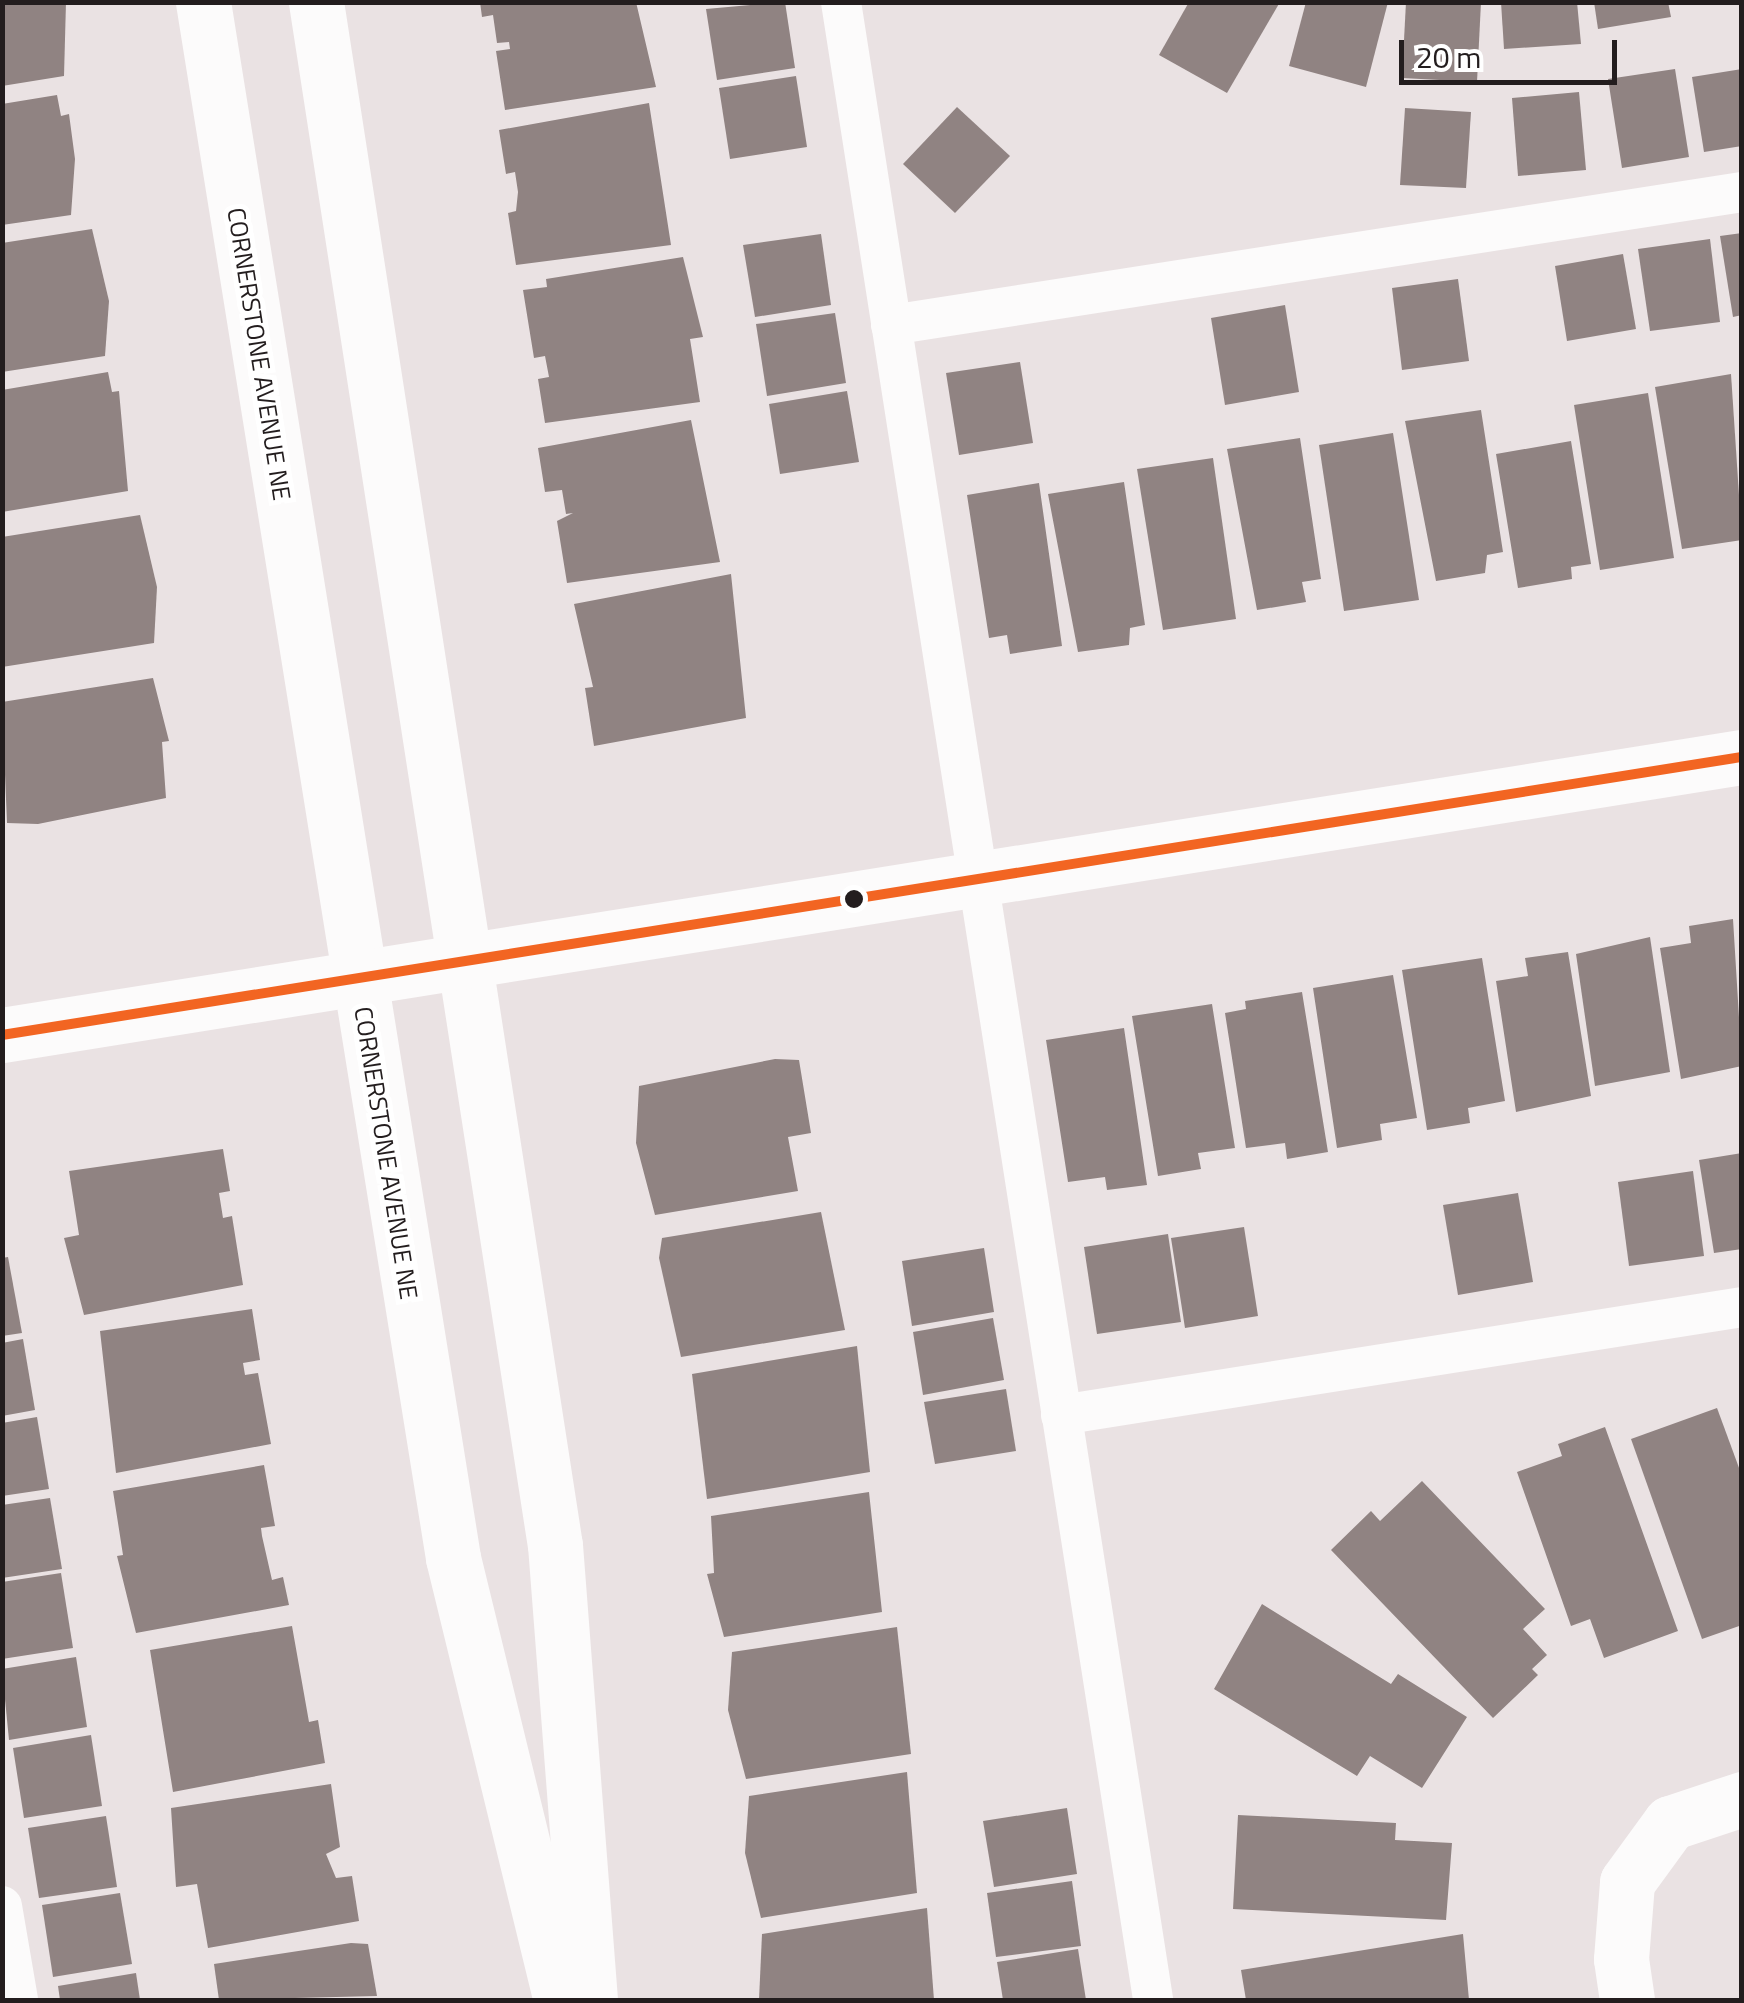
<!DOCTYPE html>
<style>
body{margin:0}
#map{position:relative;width:1744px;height:2003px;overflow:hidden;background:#eae2e3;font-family:"Titillium Web",sans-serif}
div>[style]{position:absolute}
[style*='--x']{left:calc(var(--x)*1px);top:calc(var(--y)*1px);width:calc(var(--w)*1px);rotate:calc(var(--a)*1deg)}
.building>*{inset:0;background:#908382}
.lane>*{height:40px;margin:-20px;padding:0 20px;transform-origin:20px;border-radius:20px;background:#fcfbfb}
.street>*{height:55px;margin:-27.5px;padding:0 27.5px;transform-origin:27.5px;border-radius:27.5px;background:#fcfbfb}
.secondary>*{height:55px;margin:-27.5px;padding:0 27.5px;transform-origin:27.5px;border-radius:27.5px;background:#fcfbfb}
.bus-1>*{height:10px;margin:-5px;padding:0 5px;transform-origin:5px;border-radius:5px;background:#f26522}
.dots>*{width:28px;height:28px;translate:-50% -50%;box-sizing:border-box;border:5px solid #fff;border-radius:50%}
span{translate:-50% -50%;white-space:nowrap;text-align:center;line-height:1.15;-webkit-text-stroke:10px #fff;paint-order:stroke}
.street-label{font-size:25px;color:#231d1e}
.frame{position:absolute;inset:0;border:5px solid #231d1e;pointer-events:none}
.scale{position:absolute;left:1399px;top:40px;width:218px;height:45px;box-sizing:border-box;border:5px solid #231d1e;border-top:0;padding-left:12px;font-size:30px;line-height:35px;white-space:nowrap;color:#231d1e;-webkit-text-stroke:8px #fff;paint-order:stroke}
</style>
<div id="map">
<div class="building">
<i style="clip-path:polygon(2px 2px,66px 2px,64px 76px,2px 86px)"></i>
<i style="clip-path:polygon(480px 2px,636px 2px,656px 87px,505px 110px,496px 51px,510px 49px,509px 42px,497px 43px,493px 15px,482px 17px)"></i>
<i style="clip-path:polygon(785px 2px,795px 68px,717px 80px,706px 9px)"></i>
<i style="clip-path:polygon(1189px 2px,1280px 2px,1227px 93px,1159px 55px)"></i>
<i style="clip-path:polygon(1306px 2px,1388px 2px,1366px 87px,1289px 66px)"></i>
<i style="clip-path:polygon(1406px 2px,1481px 2px,1477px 82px,1402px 78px)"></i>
<i style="clip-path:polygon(1501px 2px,1577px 2px,1581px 44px,1504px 49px)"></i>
<i style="clip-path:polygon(1594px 2px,1668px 2px,1671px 17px,1598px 29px)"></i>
<i style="clip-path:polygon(1675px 69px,1689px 157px,1622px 168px,1608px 79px)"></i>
<i style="clip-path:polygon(1742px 69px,1742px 146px,1704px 152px,1692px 77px)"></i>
<i style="clip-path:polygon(796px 76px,807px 147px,730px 159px,719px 88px)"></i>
<i style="clip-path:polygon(1579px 92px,1586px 170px,1518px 176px,1512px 98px)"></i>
<i style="clip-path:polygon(57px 95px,61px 116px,69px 114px,75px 159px,71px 215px,2px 225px,2px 104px)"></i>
<i style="clip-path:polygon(649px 103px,671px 245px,516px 265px,508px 213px,516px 211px,518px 192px,515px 172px,506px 174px,499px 130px)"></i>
<i style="clip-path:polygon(957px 107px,1010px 156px,955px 213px,903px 164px)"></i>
<i style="clip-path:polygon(1405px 108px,1471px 112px,1466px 188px,1400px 185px)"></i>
<i style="clip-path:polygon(92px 229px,109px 301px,105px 356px,2px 372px,2px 243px)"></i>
<i style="clip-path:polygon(1742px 233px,1742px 315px,1733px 317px,1720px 236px)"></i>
<i style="clip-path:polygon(821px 234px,831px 305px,755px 317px,743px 245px)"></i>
<i style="clip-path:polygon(1710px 239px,1720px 322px,1650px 331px,1638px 249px)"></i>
<i style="clip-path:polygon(1623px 254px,1636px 329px,1567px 341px,1555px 266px)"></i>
<i style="clip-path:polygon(683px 257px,703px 337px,690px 339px,700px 402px,545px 423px,538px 379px,549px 377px,545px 356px,534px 358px,523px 290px,547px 287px,546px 279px)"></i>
<i style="clip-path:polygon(1458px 279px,1469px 361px,1402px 370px,1392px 288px)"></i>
<i style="clip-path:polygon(1285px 305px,1299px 392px,1225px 405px,1211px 318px)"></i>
<i style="clip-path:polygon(835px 313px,846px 383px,767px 396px,756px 324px)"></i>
<i style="clip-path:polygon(1020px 362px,1033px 443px,959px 455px,946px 373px)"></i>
<i style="clip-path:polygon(108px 372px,112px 392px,119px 391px,128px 491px,2px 512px,2px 390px)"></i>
<i style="clip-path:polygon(1731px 374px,1742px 540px,1682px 549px,1655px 387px)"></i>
<i style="clip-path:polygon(847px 391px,859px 462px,780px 474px,769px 404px)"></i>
<i style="clip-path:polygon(1648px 393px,1674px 558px,1600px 570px,1574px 405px)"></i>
<i style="clip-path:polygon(1481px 410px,1503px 552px,1487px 555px,1485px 573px,1436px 581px,1405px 421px)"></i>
<i style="clip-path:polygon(691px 420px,720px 562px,567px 583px,557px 521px,573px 513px,566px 514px,562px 490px,545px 492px,538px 448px)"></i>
<i style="clip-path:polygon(1393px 433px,1419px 600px,1344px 611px,1319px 445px)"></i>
<i style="clip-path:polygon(1300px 438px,1321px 579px,1302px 582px,1306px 602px,1257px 610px,1227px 449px)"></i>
<i style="clip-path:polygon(1571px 441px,1591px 564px,1571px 567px,1572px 579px,1518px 588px,1496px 454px)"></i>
<i style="clip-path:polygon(1213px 458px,1236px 619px,1163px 630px,1137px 469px)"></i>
<i style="clip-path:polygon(1124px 482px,1145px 625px,1130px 628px,1129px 645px,1078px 652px,1048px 494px)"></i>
<i style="clip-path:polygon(1039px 483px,1062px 646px,1010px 654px,1007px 635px,989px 638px,967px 495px)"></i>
<i style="clip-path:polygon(140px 515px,157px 587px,154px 643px,2px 667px,2px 537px)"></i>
<i style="clip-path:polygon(731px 574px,746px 718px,594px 746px,585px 688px,593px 687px,574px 604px)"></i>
<i style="clip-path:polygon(153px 678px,169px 741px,162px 742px,166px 798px,38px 824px,7px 823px,2px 702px)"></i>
<i style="clip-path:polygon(1733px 919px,1742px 1066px,1681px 1079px,1660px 948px,1691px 943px,1689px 926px)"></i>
<i style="clip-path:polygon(1650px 937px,1670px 1072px,1595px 1086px,1576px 954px)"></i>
<i style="clip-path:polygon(1568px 952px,1591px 1096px,1516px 1112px,1496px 981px,1528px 976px,1525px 958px)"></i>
<i style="clip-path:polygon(1482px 958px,1505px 1101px,1468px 1108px,1470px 1123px,1427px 1130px,1402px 970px)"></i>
<i style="clip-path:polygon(1393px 975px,1417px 1118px,1380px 1124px,1382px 1140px,1337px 1148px,1313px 988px)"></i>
<i style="clip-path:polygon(1302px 992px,1328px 1152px,1287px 1159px,1285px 1143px,1246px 1148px,1225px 1013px,1246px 1009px,1245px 1001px)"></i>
<i style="clip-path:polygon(1212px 1004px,1235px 1148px,1198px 1153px,1201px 1169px,1158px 1176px,1132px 1016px)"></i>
<i style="clip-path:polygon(1124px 1028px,1147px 1185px,1107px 1190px,1105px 1177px,1068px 1182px,1046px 1040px)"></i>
<i style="clip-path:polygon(775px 1059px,799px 1060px,811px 1133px,788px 1137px,798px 1191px,655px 1215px,636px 1143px,639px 1086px)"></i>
<i style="clip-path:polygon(223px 1149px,230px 1191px,219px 1193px,223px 1218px,232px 1216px,243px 1285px,84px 1315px,64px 1238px,79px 1235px,69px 1171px)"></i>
<i style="clip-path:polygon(1742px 1153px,1742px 1249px,1714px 1253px,1699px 1160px)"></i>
<i style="clip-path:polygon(1693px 1171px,1704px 1256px,1629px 1266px,1618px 1182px)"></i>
<i style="clip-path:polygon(1518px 1193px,1533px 1282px,1458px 1295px,1443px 1205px)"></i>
<i style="clip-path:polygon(821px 1212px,845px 1330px,681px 1357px,659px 1258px,662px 1238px)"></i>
<i style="clip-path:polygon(1244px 1227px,1258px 1316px,1185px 1328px,1171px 1238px)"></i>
<i style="clip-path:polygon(1168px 1234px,1181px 1322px,1097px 1334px,1084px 1247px)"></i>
<i style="clip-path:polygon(984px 1248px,994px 1312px,912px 1326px,902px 1261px)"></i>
<i style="clip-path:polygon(8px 1257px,22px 1333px,2px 1336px,2px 1258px)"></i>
<i style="clip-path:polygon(252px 1309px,260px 1360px,243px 1363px,245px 1375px,258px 1373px,271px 1444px,116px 1473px,100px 1331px)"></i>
<i style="clip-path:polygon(993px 1318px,1004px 1380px,923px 1395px,913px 1332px)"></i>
<i style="clip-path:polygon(23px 1339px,35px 1410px,2px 1416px,2px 1343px)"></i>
<i style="clip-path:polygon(857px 1346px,870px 1472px,707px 1499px,692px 1374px)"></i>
<i style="clip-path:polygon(1006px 1389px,1016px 1451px,935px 1464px,924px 1402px)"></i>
<i style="clip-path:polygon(1717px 1408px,1742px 1476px,1742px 1625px,1702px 1639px,1631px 1439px)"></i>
<i style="clip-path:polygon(37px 1417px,49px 1489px,2px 1496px,2px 1423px)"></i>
<i style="clip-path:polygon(1605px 1427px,1678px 1631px,1604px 1658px,1590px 1619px,1571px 1626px,1517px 1472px,1562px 1456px,1558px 1444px)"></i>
<i style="clip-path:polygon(264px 1465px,275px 1526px,261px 1528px,262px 1536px,272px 1580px,283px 1577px,289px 1605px,136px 1633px,117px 1556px,123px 1555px,113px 1491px)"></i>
<i style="clip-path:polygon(1422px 1481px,1545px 1609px,1523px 1629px,1547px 1655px,1532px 1669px,1538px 1675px,1493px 1718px,1331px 1550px,1371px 1511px,1380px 1521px)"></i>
<i style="clip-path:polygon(869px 1492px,882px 1612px,724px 1637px,707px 1574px,714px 1573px,711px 1516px)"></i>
<i style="clip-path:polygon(50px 1498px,62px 1569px,2px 1578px,2px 1505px)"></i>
<i style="clip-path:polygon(61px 1573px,73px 1648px,2px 1659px,2px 1582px)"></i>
<i style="clip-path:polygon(1262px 1604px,1391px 1684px,1398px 1674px,1467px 1717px,1422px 1788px,1370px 1756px,1357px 1776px,1214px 1689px)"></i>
<i style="clip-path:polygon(292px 1626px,309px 1722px,318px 1720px,325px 1763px,173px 1792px,150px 1650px)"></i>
<i style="clip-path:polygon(897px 1627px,911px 1754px,746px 1779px,728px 1710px,732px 1652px)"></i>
<i style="clip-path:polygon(76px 1657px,87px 1727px,9px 1740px,2px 1669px)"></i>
<i style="clip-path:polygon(91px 1735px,102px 1806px,24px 1818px,13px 1748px)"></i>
<i style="clip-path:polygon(907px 1772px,917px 1893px,761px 1918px,745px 1853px,749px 1796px)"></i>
<i style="clip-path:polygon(331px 1784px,340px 1847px,326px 1854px,336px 1878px,352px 1876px,359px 1921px,208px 1948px,197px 1884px,176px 1887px,171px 1808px)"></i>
<i style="clip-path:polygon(1067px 1808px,1077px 1874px,994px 1887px,983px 1821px)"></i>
<i style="clip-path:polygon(1238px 1815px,1396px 1823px,1395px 1840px,1452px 1843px,1446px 1920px,1233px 1909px)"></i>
<i style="clip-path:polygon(106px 1816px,117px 1887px,39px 1898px,28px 1828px)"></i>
<i style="clip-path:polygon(1072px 1881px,1081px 1946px,996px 1957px,987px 1893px)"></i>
<i style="clip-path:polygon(120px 1893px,132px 1964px,53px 1977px,42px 1905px)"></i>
<i style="clip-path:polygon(927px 1908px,934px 2000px,759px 2000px,762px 1934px)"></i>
<i style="clip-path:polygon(1463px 1934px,1469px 2000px,1246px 2000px,1241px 1970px)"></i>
<i style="clip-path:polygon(351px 1943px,368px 1944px,377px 1996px,219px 2000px,214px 1964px)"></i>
<i style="clip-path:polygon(1078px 1949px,1086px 2000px,1003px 2000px,997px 1962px)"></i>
<i style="clip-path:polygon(136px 1973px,140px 2000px,60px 2000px,58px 1986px)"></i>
</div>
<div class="lane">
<i style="--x:841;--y:2;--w:2022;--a:81.12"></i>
<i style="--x:891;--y:325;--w:861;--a:-8.88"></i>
<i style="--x:1061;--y:1415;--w:690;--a:-9.01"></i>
<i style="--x:2;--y:1906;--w:95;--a:80.3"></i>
</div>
<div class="street">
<i style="--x:1627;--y:2000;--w:41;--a:-98.3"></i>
<i style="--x:1621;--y:1959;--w:77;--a:-85.5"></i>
<i style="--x:1627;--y:1882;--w:73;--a:-53.9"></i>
<i style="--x:1670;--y:1823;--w:76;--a:-18.4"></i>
</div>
<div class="secondary">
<i style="--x:203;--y:2;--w:1576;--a:80.87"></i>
<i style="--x:453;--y:1558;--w:455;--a:76.3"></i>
<i style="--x:316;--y:2;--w:1561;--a:81.2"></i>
<i style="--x:555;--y:1545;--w:456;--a:85.6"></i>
<i style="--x:2;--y:1035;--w:1762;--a:-9.08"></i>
</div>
<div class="bus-1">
<i style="--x:2;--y:1035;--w:1762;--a:-9.08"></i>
</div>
<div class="dots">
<i style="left:854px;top:899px;background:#231d1e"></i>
</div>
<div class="street-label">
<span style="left:259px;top:354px;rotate:81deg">CORNERSTONE AVENUE NE</span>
<span style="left:386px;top:1153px;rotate:81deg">CORNERSTONE AVENUE NE</span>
</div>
<div class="frame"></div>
<div class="scale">20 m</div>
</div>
